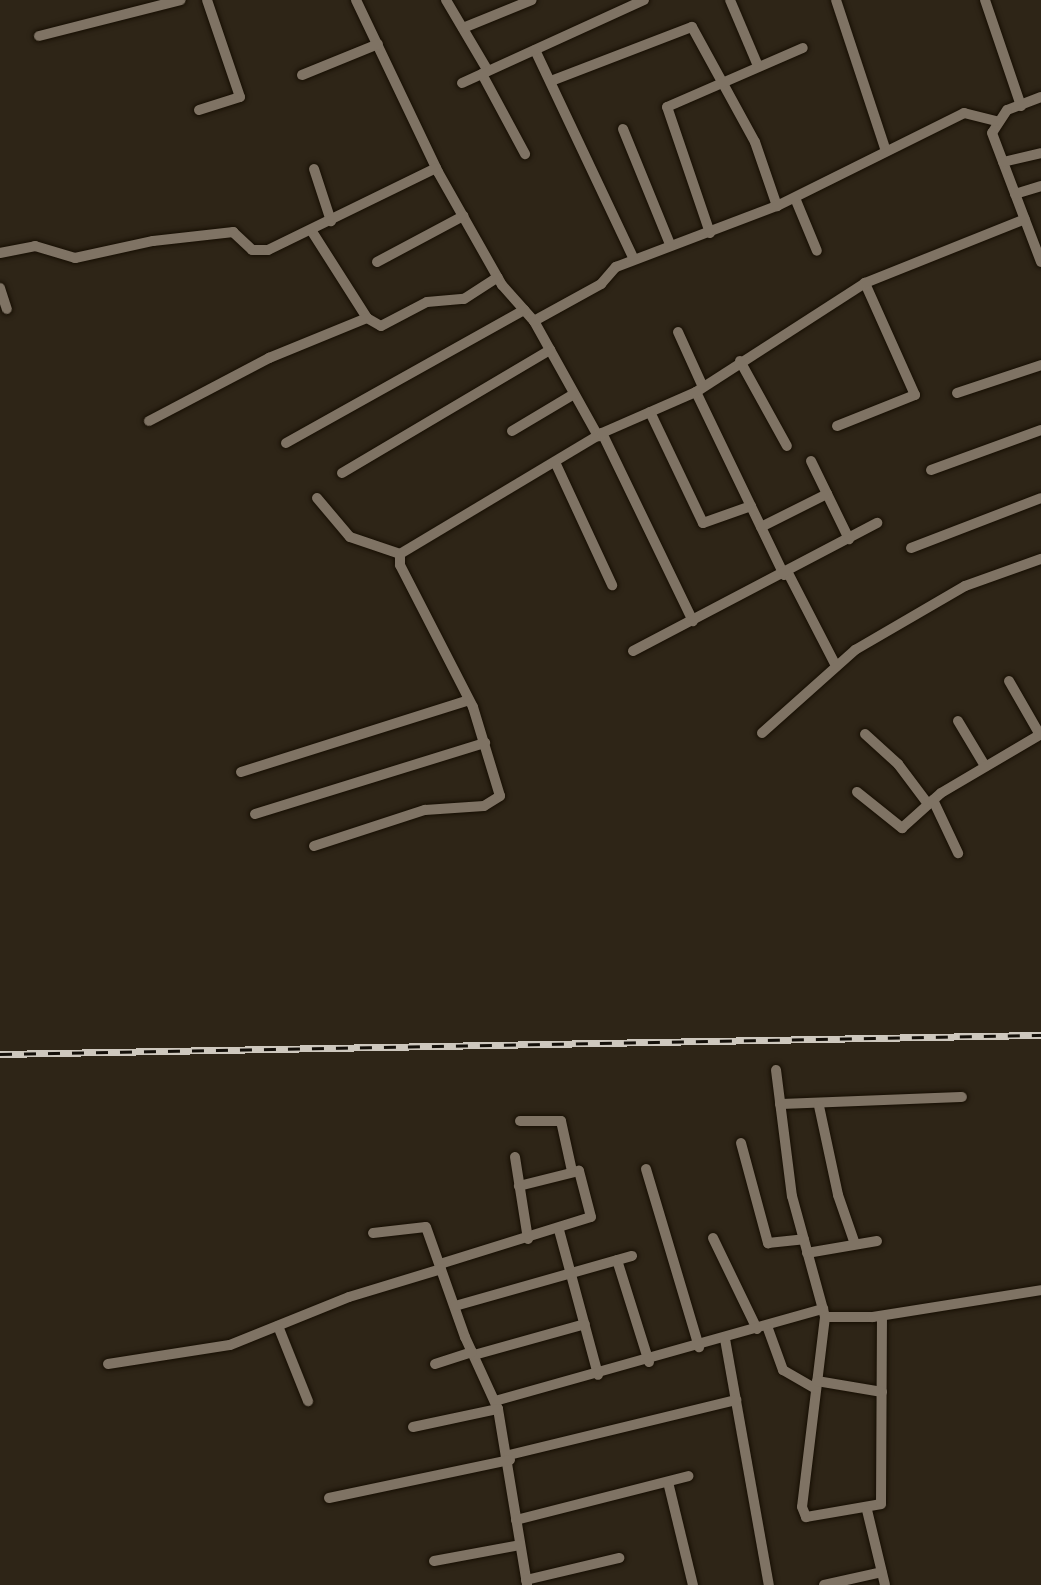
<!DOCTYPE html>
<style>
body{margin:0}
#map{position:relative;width:1041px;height:1585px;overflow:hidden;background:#2e2517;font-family:"Open Sans",sans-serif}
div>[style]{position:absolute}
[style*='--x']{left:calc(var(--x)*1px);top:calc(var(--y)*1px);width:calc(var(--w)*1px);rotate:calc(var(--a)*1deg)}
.roads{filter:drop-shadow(0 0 2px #160e03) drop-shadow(0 0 2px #160e03)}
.minor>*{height:10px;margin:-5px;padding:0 5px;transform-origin:5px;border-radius:5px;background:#7f7364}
.rail>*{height:7px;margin-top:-3.5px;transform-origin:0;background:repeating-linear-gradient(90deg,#130f09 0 12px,#cec8be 0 24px);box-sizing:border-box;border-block:2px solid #cec8be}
span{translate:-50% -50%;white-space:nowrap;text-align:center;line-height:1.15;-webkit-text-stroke:8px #130f09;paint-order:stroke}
</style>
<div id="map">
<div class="roads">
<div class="minor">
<i style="--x:356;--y:0;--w:191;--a:64.5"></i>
<i style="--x:438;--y:172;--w:130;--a:60.5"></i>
<i style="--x:502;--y:285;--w:48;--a:48.4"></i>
<i style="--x:534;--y:321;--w:132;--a:60.9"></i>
<i style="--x:446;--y:0;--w:82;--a:59.4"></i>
<i style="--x:730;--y:0;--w:72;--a:67"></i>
<i style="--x:836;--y:0;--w:156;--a:71.7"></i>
<i style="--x:985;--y:0;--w:112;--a:71.2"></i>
<i style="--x:463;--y:28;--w:74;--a:-22.1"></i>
<i style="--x:39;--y:36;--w:146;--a:-14.2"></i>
<i style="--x:535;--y:50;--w:231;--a:64.7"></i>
<i style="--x:482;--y:74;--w:91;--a:61.7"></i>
<i style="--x:302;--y:75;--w:82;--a:-22.2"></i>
<i style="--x:551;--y:81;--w:151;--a:-21"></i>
<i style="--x:692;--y:27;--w:131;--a:61.3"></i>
<i style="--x:755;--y:142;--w:68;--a:71"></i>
<i style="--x:462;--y:83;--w:200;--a:-24.5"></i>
<i style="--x:1041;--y:97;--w:36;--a:159"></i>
<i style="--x:1007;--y:110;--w:27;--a:123"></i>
<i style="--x:992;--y:133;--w:138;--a:69.2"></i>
<i style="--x:199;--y:110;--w:43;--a:-17.6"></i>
<i style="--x:240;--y:97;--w:102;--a:-108.8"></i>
<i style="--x:623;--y:129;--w:124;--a:67.8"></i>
<i style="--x:1003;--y:162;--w:39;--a:-13"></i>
<i style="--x:314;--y:169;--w:55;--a:71.9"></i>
<i style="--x:1015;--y:194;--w:27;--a:-17"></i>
<i style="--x:795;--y:198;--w:57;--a:67.5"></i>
<i style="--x:311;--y:230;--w:104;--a:57.5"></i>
<i style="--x:367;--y:318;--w:16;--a:30"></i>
<i style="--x:381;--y:326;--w:52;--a:-27.6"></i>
<i style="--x:427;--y:302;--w:37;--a:-5"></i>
<i style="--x:464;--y:299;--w:40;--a:-32.9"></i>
<i style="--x:710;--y:233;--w:133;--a:-108.8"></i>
<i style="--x:667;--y:107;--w:148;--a:-23.5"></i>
<i style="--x:0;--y:253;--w:36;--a:-11"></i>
<i style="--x:35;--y:246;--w:42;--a:16.7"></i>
<i style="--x:75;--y:258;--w:80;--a:-12.3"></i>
<i style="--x:153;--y:241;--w:81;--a:-6.4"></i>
<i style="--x:233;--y:232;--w:26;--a:43"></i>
<i style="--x:252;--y:250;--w:16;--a:0"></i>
<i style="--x:268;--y:250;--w:187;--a:-26"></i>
<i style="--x:377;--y:262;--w:98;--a:-28.1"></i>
<i style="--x:0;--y:288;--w:22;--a:72"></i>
<i style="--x:534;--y:321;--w:77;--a:-28.9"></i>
<i style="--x:601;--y:284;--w:23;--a:-49"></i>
<i style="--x:616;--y:267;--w:172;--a:-20.8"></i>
<i style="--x:777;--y:206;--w:209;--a:-26.4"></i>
<i style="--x:964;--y:113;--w:33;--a:14"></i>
<i style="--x:678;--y:332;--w:60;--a:65.6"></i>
<i style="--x:740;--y:361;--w:97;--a:61.1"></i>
<i style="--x:696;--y:392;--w:203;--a:64.3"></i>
<i style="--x:957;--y:393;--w:89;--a:-18.4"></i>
<i style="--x:650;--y:412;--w:123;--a:64.5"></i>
<i style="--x:703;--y:523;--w:51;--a:-19.5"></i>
<i style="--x:149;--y:421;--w:136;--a:-27.7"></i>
<i style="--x:269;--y:358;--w:106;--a:-22.2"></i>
<i style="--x:837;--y:426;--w:84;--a:-21.7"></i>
<i style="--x:915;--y:395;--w:123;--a:-114.1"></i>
<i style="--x:512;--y:431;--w:72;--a:-30.8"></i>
<i style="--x:602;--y:433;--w:209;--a:64.2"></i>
<i style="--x:286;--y:443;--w:273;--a:-29.2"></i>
<i style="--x:811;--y:461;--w:87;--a:64"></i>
<i style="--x:555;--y:462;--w:136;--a:65.1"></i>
<i style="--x:931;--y:470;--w:117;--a:-20"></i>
<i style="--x:342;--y:473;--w:242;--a:-30.6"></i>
<i style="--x:317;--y:498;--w:51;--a:49.8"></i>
<i style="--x:350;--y:537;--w:53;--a:18.8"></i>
<i style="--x:761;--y:527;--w:74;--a:-26.6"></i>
<i style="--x:911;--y:548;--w:139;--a:-21"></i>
<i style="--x:788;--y:573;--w:105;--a:62.7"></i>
<i style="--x:633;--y:651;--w:276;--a:-27.7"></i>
<i style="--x:1009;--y:681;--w:62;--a:60.1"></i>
<i style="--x:958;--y:721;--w:52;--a:59"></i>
<i style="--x:762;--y:733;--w:125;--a:-41.7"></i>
<i style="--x:855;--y:650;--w:127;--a:-30.2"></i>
<i style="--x:965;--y:586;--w:81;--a:-19.6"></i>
<i style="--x:865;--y:734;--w:45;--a:42.3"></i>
<i style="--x:898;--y:764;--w:50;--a:53.1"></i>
<i style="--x:241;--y:772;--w:239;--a:-17.5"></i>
<i style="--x:857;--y:792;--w:58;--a:38.7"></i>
<i style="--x:902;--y:828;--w:52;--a:-41.9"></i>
<i style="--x:941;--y:793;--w:116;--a:-30.5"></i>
<i style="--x:933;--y:800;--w:59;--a:64.7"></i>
<i style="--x:255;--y:814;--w:241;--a:-17.2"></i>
<i style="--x:314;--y:846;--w:117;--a:-18"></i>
<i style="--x:425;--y:810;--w:59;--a:-3.9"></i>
<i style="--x:484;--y:806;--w:19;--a:-32"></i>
<i style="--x:500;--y:796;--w:93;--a:-106.9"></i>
<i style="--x:473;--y:707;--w:160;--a:-117.2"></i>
<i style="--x:400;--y:565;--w:11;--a:-90"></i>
<i style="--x:400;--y:554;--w:235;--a:-30.9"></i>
<i style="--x:602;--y:433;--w:103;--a:-23.6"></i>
<i style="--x:696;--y:392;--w:201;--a:-32.8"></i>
<i style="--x:865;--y:283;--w:172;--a:-21.8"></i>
<i style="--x:776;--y:1070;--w:127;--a:82.8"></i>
<i style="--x:792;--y:1196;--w:125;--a:74.7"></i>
<i style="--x:825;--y:1317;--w:191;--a:96.9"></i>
<i style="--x:802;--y:1507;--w:11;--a:68"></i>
<i style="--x:806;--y:1517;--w:76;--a:-9.8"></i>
<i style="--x:881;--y:1504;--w:188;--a:-89.7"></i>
<i style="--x:780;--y:1104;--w:182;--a:-2.2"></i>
<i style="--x:819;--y:1106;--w:91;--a:77.9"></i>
<i style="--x:838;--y:1195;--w:52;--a:70.9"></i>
<i style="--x:520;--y:1121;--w:41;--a:0"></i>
<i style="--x:561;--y:1121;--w:51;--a:77.6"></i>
<i style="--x:741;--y:1143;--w:104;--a:74.9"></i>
<i style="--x:768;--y:1243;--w:36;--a:-6"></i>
<i style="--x:515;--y:1157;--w:83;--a:81"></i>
<i style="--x:646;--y:1169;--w:186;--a:73.4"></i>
<i style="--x:559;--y:1230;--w:150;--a:74.9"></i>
<i style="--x:373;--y:1233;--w:53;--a:-6.5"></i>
<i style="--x:426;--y:1227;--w:117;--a:70.5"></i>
<i style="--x:465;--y:1337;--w:79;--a:65.4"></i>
<i style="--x:498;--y:1409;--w:178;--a:80.6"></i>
<i style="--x:713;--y:1238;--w:101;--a:64.2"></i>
<i style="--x:807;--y:1253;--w:71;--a:-9.7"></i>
<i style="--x:617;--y:1260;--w:107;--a:72.6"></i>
<i style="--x:440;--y:1264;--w:158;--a:-17.3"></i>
<i style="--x:591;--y:1217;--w:48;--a:-104.6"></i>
<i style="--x:579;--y:1171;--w:62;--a:166"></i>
<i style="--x:455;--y:1306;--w:184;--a:-15.8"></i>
<i style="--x:825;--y:1317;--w:48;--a:0"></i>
<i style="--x:873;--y:1317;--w:170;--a:-9.1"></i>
<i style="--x:278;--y:1326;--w:81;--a:68.2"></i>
<i style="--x:767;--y:1326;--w:47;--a:70"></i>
<i style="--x:783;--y:1370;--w:38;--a:30"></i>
<i style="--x:725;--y:1339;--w:250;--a:79.9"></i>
<i style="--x:474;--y:1355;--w:115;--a:-15.6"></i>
<i style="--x:108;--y:1364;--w:123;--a:-8.9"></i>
<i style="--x:230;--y:1345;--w:128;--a:-22"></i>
<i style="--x:349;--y:1297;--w:96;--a:-16.9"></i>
<i style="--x:435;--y:1364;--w:39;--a:-18"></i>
<i style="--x:817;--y:1381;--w:66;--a:9.6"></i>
<i style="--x:495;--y:1401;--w:341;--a:-15.7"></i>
<i style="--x:413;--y:1427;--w:87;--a:-12"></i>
<i style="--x:509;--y:1455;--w:234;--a:-13.6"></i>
<i style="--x:668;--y:1482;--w:106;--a:76.4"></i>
<i style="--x:329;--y:1498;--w:185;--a:-11.9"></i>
<i style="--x:867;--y:1510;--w:77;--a:76.5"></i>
<i style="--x:516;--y:1520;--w:178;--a:-14.3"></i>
<i style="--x:434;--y:1561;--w:87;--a:-10.5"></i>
<i style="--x:526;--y:1580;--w:96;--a:-13.3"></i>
<i style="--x:824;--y:1585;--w:59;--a:-12.6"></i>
</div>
</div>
<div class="rail">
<i style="--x:0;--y:1054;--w:1041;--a:-1.05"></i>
</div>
</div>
